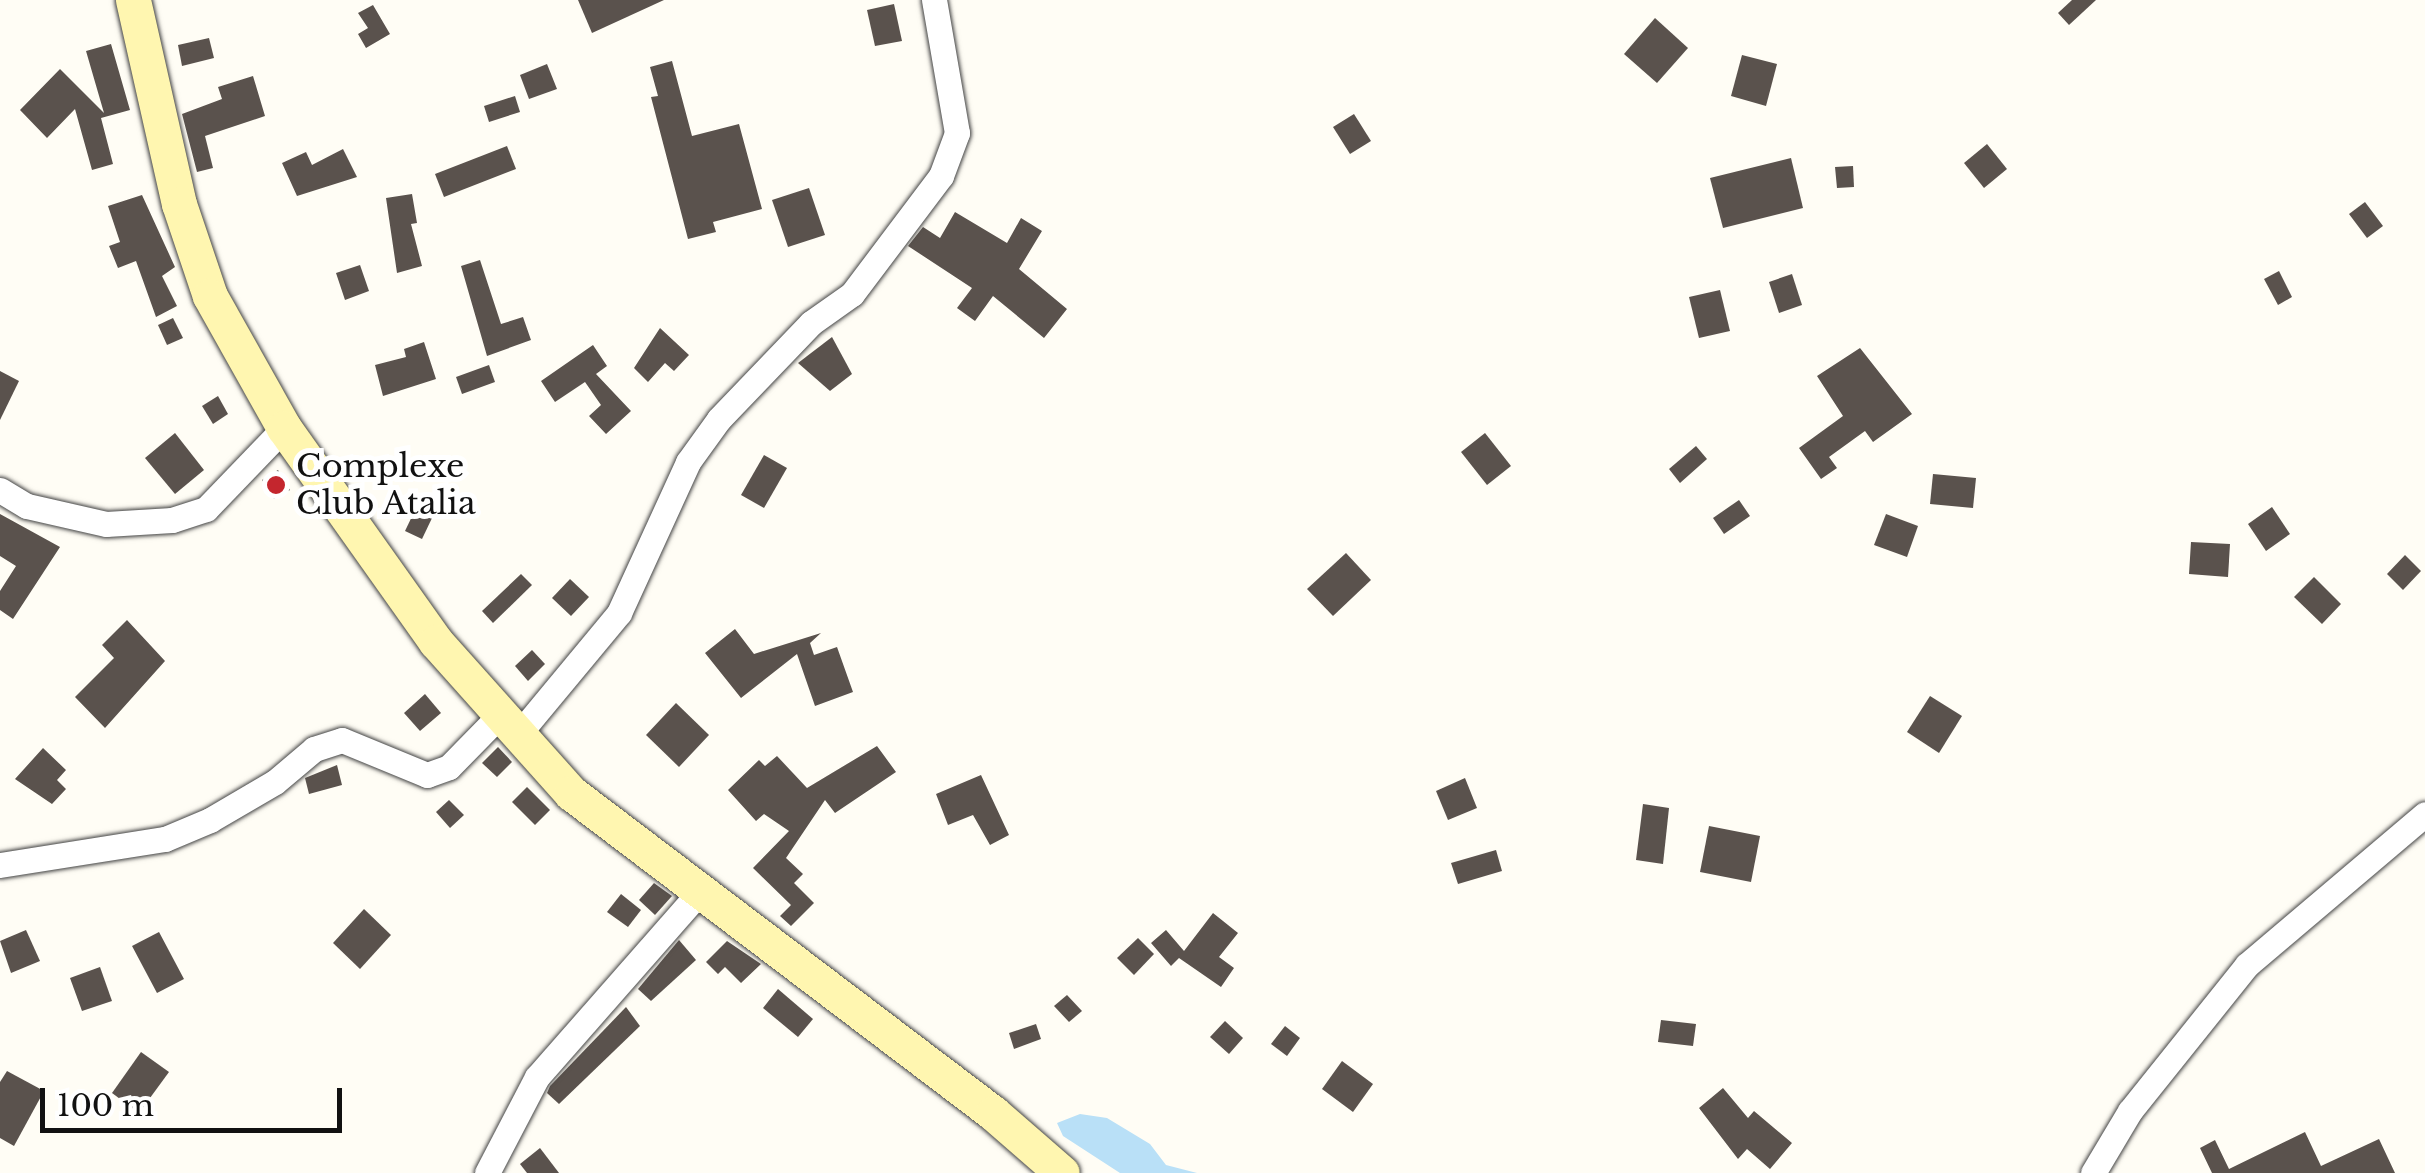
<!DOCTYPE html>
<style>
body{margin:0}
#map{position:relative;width:2425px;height:1173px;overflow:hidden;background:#fffdf5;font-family:"Libre Baskerville",serif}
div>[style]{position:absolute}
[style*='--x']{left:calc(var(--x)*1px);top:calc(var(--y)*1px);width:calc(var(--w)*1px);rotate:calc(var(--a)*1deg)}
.water>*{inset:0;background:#b9e0f7}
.building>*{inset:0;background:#5a524d}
.roads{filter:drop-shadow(0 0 2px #444) drop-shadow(0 0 2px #444)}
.street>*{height:25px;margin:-12.5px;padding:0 12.5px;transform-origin:12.5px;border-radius:12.5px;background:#fff}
.secondary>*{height:35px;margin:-17.5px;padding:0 17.5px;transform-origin:17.5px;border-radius:17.5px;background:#fff6b0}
.dots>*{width:28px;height:28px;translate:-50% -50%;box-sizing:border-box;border:5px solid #fff;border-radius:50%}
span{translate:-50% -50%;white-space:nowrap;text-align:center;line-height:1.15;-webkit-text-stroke:10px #fff;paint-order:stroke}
.poi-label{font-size:32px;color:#111}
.left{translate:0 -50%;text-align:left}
.scale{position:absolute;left:40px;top:1088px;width:302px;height:45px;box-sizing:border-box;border:5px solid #111;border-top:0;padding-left:12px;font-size:30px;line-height:35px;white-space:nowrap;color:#111;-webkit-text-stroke:8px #fff;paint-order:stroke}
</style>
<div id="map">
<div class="water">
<i style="clip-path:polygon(1080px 1114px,1107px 1118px,1150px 1144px,1166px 1165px,1197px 1173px,1120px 1173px,1063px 1136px,1057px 1123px)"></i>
</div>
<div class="building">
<i style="clip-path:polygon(578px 0,664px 0,592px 33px)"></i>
<i style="clip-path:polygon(2072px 0,2096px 0,2069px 25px,2058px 13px)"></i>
<i style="clip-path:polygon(894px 4px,902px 41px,875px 46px,867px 10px)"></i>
<i style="clip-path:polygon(373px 5px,390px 34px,366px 48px,358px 34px,368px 28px,358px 13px)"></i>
<i style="clip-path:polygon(1655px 18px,1688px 48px,1657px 83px,1624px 54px)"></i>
<i style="clip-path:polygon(209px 38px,214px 58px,182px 66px,178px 45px)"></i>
<i style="clip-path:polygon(111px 44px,130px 110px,101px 118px,113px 164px,92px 170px,75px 109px,47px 138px,20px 110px,60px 69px,104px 113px,86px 51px)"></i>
<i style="clip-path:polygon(1742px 55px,1777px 64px,1766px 106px,1731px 96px)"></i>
<i style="clip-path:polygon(672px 61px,692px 136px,739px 124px,762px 209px,713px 222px,716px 232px,688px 239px,651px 97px,658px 96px,650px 67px)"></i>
<i style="clip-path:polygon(547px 64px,557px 89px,529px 99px,520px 75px)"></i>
<i style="clip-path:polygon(253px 76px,265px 116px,205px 136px,213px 168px,197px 172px,182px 114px,222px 99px,218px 87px)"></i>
<i style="clip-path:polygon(515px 96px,520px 112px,489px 122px,484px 106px)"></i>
<i style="clip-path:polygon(1354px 114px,1371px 141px,1350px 154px,1333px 127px)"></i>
<i style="clip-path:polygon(1987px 144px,2007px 169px,1984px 188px,1964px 163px)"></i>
<i style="clip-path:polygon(507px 146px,516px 169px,444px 197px,435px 174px)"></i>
<i style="clip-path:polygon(343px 149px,357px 177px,297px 196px,282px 163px,306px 152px,312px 165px)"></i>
<i style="clip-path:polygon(1791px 158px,1803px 208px,1723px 228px,1710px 178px)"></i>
<i style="clip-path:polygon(1853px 166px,1854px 187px,1837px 188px,1835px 167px)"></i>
<i style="clip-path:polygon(809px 188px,825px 235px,788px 247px,772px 200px)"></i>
<i style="clip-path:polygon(412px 194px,417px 223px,411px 224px,422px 266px,397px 273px,386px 198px)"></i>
<i style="clip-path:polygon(142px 195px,175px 267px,162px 276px,177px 306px,156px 317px,136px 261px,118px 268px,109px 246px,120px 242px,108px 206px)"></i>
<i style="clip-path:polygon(2365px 202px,2383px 226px,2367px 238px,2349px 214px)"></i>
<i style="clip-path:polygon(955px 212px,1007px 243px,1021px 218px,1042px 231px,1019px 269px,1067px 309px,1044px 338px,993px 296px,975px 321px,957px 308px,972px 288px,908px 246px,923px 227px,940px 238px)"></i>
<i style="clip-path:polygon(480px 260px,501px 324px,523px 317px,531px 340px,487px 356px,461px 266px)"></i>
<i style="clip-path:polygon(360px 265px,369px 291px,345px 300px,336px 273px)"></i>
<i style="clip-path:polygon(2279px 271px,2292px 297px,2278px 305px,2264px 279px)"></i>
<i style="clip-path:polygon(1792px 274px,1802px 305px,1779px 313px,1769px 282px)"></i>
<i style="clip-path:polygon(1720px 290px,1730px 331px,1699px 338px,1689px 297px)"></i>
<i style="clip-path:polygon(173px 318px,183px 338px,167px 345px,158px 325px)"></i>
<i style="clip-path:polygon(660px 328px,689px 355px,674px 371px,665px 363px,648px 382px,634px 368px)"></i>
<i style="clip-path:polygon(832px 337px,852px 374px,830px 391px,798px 363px)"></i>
<i style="clip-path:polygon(424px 342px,436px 379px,383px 396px,375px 365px,406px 357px,404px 349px)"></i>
<i style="clip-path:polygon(593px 345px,607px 366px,596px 374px,631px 411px,606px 434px,589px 416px,601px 405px,585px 382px,555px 402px,541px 381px)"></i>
<i style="clip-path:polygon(1860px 348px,1912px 414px,1873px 442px,1865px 431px,1829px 457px,1837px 468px,1821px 479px,1799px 448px,1843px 416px,1817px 376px)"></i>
<i style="clip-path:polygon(489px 365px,495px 382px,462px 394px,456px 377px)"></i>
<i style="clip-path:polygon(0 371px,19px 381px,0 420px)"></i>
<i style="clip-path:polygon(218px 396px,228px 414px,213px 424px,202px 406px)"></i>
<i style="clip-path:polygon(175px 433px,204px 470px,175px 494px,145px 458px)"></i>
<i style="clip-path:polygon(1485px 433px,1511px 466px,1487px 485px,1461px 452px)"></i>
<i style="clip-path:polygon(1696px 446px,1707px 459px,1680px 483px,1669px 469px)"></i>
<i style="clip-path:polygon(764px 455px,787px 468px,764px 508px,741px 495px)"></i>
<i style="clip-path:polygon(278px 470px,290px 490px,274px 499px,262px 480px)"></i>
<i style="clip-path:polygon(1933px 474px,1976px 478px,1973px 508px,1930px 504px)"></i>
<i style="clip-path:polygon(1739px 500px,1750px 516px,1724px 534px,1713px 518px)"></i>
<i style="clip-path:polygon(2272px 507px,2290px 534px,2266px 551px,2248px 524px)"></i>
<i style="clip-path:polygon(416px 508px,433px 516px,422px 539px,405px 531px)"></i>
<i style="clip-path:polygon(0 514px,60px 547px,13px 619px,0 610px,0 591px,16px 566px,0 556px)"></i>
<i style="clip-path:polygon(1886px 514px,1918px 526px,1907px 557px,1874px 545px)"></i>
<i style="clip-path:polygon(2191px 542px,2230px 544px,2228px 577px,2189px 574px)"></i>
<i style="clip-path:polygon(1346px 553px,1371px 580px,1333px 616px,1307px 589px)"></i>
<i style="clip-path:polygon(2405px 555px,2421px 571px,2403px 590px,2387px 574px)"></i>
<i style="clip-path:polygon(521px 574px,532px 585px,493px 623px,482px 611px)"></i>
<i style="clip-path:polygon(2314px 577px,2341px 604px,2322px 624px,2294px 597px)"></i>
<i style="clip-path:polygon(570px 579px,589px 597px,571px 616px,552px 598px)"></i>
<i style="clip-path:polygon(127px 620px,165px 661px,105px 728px,75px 697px,114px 658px,102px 645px)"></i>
<i style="clip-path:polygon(735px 629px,754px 654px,821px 633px,810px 643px,814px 655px,837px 647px,853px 692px,815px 706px,797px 654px,741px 698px,705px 653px)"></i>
<i style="clip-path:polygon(532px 650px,545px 664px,528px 681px,515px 666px)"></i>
<i style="clip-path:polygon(425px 694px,441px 713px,420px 731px,404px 713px)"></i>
<i style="clip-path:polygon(1930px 696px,1962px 716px,1939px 753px,1907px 732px)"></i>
<i style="clip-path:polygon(676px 703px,709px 735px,679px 767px,646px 735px)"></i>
<i style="clip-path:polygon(877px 746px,896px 772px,835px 813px,825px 800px,786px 858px,803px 874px,794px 883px,814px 903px,791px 926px,780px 916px,791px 905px,753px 868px,789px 831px,764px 814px,756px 821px,728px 790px,759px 760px,765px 766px,777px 756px,807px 788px)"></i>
<i style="clip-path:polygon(498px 747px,512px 762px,497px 777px,482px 763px)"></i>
<i style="clip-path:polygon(43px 748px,66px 770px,57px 780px,66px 789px,52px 804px,15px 779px)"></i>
<i style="clip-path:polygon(337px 765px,342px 785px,309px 794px,305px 778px)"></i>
<i style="clip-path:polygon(981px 775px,1009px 835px,990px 845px,973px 815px,948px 825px,936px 794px)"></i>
<i style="clip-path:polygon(1465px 778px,1477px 808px,1448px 820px,1436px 791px)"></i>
<i style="clip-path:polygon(527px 787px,550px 810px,535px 825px,512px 802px)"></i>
<i style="clip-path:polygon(449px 800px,464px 815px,450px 828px,436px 812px)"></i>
<i style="clip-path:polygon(1643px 804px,1669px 808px,1663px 864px,1636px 860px)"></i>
<i style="clip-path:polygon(1709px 826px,1760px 836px,1751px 882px,1700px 872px)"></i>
<i style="clip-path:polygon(1496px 850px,1502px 871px,1458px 884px,1451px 863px)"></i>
<i style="clip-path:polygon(654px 883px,672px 896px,655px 915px,639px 900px)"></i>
<i style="clip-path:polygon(621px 894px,641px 910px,628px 927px,607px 912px)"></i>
<i style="clip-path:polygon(364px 909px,391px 935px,360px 969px,333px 943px)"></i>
<i style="clip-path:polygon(1213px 913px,1238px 933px,1219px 957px,1234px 968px,1221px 987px,1179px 958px,1171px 966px,1151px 943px,1166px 930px,1184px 951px)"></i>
<i style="clip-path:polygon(26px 930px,40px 961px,11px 973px,0 941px)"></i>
<i style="clip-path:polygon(159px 932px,184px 979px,157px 993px,132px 946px)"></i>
<i style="clip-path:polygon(1138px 938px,1154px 954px,1134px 975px,1117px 958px)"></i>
<i style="clip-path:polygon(679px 940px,696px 960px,651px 1001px,638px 989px)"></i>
<i style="clip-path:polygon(727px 941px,761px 964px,741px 983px,725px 967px,718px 974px,706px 962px)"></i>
<i style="clip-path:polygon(100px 967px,112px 1001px,82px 1011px,70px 978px)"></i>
<i style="clip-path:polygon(778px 989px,813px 1019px,798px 1037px,763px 1008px)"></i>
<i style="clip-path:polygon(1067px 995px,1082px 1011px,1069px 1022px,1054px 1006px)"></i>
<i style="clip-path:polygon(626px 1007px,640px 1026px,559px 1104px,547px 1093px,550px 1086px)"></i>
<i style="clip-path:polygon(1661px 1020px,1696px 1024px,1693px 1046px,1658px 1042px)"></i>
<i style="clip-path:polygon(1225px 1021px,1243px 1038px,1229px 1054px,1210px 1037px)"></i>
<i style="clip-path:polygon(1036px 1024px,1041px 1039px,1014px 1049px,1009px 1033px)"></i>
<i style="clip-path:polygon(1285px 1026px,1300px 1038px,1287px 1056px,1271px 1044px)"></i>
<i style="clip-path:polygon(141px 1052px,169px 1072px,139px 1113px,112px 1093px)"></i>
<i style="clip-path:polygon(1342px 1061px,1373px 1084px,1353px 1112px,1322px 1089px)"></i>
<i style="clip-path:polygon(7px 1071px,44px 1091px,14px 1146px,0 1138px,0 1082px)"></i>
<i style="clip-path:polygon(1723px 1088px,1748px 1118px,1754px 1111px,1792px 1143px,1770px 1169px,1747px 1149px,1738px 1159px,1699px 1108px)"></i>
<i style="clip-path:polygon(2305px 1132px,2321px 1166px,2379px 1139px,2395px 1173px,2212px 1173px,2200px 1148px,2215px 1140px,2229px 1169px)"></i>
<i style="clip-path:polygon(540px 1148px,559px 1173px,527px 1173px,520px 1164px)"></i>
</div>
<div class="roads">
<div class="street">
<i style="--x:0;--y:490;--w:31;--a:31"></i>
<i style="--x:27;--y:506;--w:81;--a:12.8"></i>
<i style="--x:106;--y:524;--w:66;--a:-3.5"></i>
<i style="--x:172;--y:520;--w:36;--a:-18"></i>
<i style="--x:206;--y:509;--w:112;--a:-46.1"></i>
<i style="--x:517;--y:736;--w:160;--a:-50.3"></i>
<i style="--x:619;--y:613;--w:166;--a:-65.4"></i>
<i style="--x:688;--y:462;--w:53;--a:-54.2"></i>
<i style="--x:719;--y:419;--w:133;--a:-46.2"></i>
<i style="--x:811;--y:323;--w:50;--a:-35.3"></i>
<i style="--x:852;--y:294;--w:148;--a:-53"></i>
<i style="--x:941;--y:176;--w:46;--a:-69.6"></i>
<i style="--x:957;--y:133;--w:135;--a:-99.8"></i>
<i style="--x:0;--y:865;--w:167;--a:-9"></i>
<i style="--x:165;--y:839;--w:49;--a:-22.9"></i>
<i style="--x:210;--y:820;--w:75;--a:-30.3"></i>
<i style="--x:275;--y:782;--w:51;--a:-40.2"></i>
<i style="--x:314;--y:749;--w:29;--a:-18"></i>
<i style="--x:342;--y:740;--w:92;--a:22.4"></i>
<i style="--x:427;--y:775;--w:23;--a:-20"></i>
<i style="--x:449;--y:767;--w:71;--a:-45.6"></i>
<i style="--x:487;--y:1173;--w:108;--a:-62.5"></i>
<i style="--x:537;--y:1077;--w:244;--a:-48.7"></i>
<i style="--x:2093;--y:1173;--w:72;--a:-59.2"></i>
<i style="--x:2130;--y:1111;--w:187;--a:-51.3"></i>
<i style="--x:2247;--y:965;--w:233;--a:-40.3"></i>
</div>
<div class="secondary">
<i style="--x:133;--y:0;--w:209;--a:77.3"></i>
<i style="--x:179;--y:204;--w:97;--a:71.4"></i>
<i style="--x:210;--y:296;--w:151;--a:60.7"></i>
<i style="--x:284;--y:428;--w:262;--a:54.6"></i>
<i style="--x:436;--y:642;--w:203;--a:48.2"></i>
<i style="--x:571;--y:793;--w:530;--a:37.17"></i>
<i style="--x:993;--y:1113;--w:91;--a:41"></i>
</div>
</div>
<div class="dots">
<i style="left:276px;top:485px;background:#c4262e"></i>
</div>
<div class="poi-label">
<span class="left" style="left:296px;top:485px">Complexe<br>Club Atalia</span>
</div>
<div class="scale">100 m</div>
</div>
